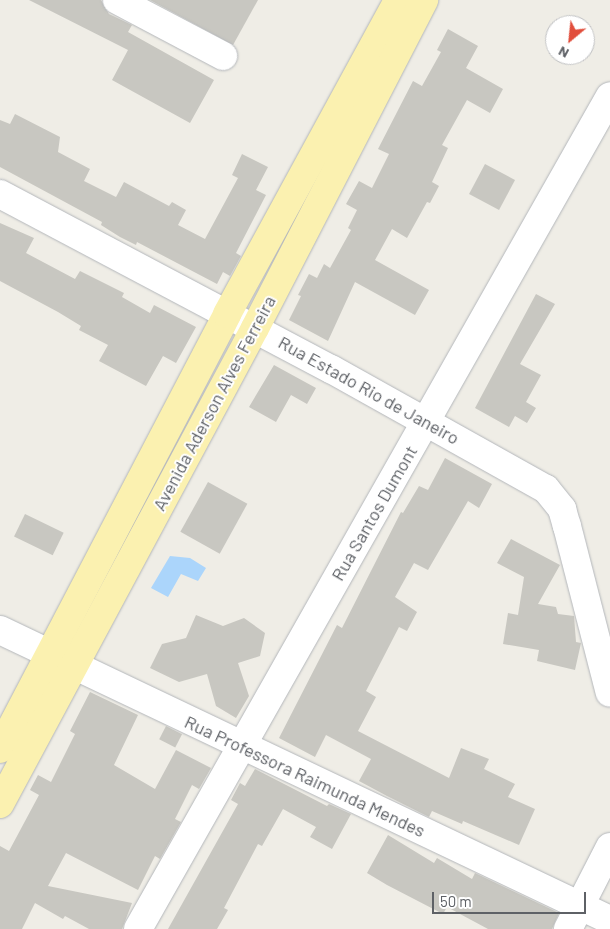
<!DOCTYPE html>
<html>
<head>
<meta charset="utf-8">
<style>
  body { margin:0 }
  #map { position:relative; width:610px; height:929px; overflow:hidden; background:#efede6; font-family:Barlow,sans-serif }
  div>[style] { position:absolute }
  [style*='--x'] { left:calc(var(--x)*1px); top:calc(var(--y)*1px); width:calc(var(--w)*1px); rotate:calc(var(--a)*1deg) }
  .water>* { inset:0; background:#abd5fb }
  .building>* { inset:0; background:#c8c7c1; transform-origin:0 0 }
  .roads { filter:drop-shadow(0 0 1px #b3b6ba) drop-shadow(0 0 1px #b3b6ba) }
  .minor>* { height:28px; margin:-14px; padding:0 14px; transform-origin:14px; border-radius:14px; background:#fff }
  .major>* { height:28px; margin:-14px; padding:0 14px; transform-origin:14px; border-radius:14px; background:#fbf1b0 }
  span { translate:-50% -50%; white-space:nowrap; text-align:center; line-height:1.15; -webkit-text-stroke:4px #fff; paint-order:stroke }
  .street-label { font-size:18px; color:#5e6166 }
  .north { position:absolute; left:545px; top:15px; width:50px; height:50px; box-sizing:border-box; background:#fff; border:1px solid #bfc0c2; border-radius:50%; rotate:208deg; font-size:14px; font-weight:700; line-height:20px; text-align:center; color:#5e6166 }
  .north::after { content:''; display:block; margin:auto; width:18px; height:22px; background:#e14d3b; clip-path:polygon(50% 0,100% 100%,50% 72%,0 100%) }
  .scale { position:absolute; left:432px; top:892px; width:154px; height:22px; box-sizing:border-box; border:2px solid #5e6166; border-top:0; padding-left:6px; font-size:15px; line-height:18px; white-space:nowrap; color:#5e6166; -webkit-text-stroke:4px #fff; paint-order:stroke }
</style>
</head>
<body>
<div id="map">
  <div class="water">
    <i style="clip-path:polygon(170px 556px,190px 558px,206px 568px,198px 581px,181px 574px,168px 597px,151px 588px)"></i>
  </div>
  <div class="building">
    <i style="clip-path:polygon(29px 0,101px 0,109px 14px,132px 25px,128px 32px,214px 80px,190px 123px,112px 80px,128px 50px)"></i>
    <i style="clip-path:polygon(150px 0,258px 0,233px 45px)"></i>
    <i style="clip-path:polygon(448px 29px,478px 46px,466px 68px,503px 89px,490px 113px,467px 100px,442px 145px,448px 148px,432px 182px,439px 186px,430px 203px,427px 202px,407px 238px,392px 229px,375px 260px,429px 290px,415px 315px,355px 282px,328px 341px,289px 320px,301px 296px,298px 295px,309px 274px,317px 278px,324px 264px,330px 268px,351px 230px,348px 228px,357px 210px,346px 204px,359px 181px,372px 188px,389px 154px,378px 149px,413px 81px,422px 86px,441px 52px,437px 50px)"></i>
    <i style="clip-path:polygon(15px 114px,60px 137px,58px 152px,90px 169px,84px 181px,116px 197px,124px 182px,169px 206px,172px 202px,186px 210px,178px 225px,205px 239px,238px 178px,232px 175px,242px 154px,268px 167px,256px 190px,266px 195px,236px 253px,241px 256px,230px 276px,223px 272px,217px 284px,137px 242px,136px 245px,120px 237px,101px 225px,102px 222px,0 167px,0 120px,10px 124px)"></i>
    <i style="left:485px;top:164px;width:34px;height:34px;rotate:28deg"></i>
    <i style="clip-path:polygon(0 223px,34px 238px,26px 253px,75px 279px,80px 271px,124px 293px,122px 297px,150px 313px,154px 305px,196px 327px,176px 363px,163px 356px,146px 386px,99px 361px,108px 345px,79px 330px,81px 326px,58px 312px,0 281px)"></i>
    <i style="clip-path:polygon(536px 294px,555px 304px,520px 364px,541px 375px,526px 402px,536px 408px,527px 423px,515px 416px,509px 427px,475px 408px)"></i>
    <i style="clip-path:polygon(274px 365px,316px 388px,307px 404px,291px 395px,276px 422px,249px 407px)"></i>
    <i style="clip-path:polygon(445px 458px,492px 484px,479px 508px,468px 501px,428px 570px,414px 563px,395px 597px,417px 612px,407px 631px,399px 627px,366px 691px,376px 697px,358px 731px,449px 778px,461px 748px,489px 759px,484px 769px,515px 784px,508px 797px,535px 809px,519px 845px,463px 821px,462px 824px,432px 811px,429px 817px,387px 796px,359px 781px,371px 759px,326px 735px,315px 757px,279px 738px,337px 625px,342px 628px,401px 512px,403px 513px,419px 486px,428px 490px)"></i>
    <i style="left:208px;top:482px;width:45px;height:57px;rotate:29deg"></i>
    <i style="left:25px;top:514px;width:43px;height:25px;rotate:26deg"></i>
    <i style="clip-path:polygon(511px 539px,560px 565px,538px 604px,556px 607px,558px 614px,574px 616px,576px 642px,581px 643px,575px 670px,537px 661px,539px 650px,503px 644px,508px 613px,518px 615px,524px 577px,497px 563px)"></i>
    <i style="clip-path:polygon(196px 615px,223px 626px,244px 618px,265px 633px,260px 656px,238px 663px,249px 696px,236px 718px,216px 706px,207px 674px,179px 682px,150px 668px,162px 644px,186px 638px)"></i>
    <i style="clip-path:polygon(90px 692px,138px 715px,114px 765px,155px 789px,176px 750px,211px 768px,199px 789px,192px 785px,175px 819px,181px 822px,160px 859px,155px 856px,138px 890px,66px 853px,48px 886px,132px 903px,122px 929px,89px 929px,65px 916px,63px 919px,35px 903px,22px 929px,0 929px,0 846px,9px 851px,39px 795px,30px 790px,38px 775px,51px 782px,75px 734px,70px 731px)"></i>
    <i style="left:166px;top:726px;width:18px;height:15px;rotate:27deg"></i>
    <i style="clip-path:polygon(255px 769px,327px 806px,329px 804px,351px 814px,332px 849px,310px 837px,316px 827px,283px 809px,262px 846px,258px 844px,224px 908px,228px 910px,217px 929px,168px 929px,238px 804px,231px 800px,240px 783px,245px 786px)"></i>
    <i style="clip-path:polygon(388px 835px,434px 863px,437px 858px,472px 879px,475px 873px,559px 913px,552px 929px,488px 929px,447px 907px,443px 914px,387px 885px,367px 873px)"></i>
  </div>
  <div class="roads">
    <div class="minor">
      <i style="--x:117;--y:0;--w:120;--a:27.8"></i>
      <i style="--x:0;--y:194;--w:374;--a:27.9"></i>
      <i style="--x:331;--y:369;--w:246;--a:29.2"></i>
      <i style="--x:546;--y:489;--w:26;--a:51"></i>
      <i style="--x:562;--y:509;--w:18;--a:74"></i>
      <i style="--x:567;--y:526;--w:172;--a:75.6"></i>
      <i style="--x:0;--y:630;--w:675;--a:25.43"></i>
      <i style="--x:138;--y:929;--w:957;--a:-60.46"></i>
      <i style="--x:568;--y:929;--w:92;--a:-62.9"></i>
    </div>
    <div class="major">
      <i style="--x:0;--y:749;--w:491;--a:-62.4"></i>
      <i style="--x:227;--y:314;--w:358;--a:-61.4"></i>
      <i style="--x:0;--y:804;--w:540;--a:-61.82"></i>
      <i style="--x:255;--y:328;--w:369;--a:-62.7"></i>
    </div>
  </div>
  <div class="street-label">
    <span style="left:369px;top:390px;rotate:29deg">Rua Estado Rio de Janeiro</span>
    <span style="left:214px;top:403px;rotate:-62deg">Avenida Aderson Alves Ferreira</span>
    <span style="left:374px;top:513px;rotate:-60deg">Rua Santos Dumont</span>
    <span style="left:305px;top:776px;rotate:25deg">Rua Professora Raimunda Mendes</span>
  </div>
  <div class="north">N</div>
  <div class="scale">50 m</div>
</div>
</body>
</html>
